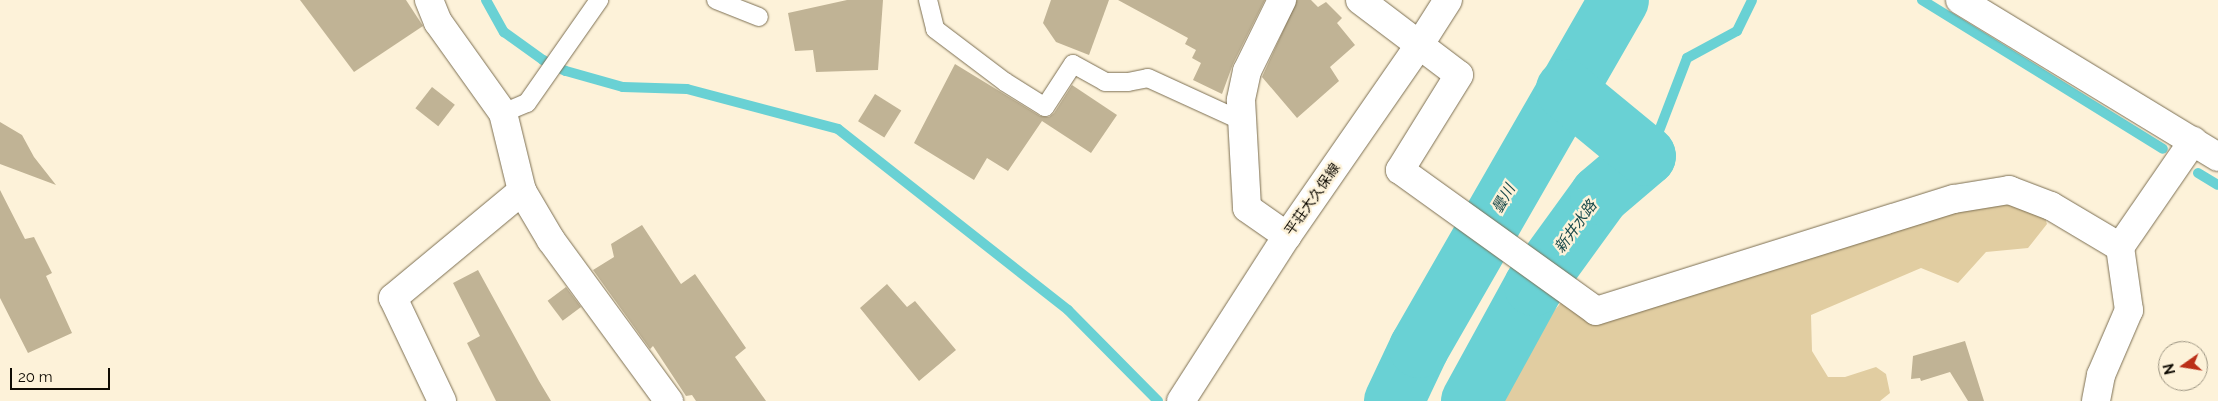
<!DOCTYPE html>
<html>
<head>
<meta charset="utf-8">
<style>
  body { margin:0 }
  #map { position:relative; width:2218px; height:401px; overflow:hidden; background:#fdf2d9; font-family:Raleway,"Noto Sans JP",sans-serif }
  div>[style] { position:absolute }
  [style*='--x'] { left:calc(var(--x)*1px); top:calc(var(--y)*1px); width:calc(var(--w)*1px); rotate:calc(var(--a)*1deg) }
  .green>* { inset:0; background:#e1cda1 }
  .stream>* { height:10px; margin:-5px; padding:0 5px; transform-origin:5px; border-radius:5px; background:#69d1d4 }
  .river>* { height:60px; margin:-30px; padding:0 30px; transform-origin:30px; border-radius:30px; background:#69d1d4 }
  .building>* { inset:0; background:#c0b395; transform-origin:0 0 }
  .roads { filter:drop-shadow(0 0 1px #7c6f53) drop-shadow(0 0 1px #7c6f53) }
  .service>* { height:18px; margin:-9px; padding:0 9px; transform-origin:9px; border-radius:9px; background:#fff }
  .minor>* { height:28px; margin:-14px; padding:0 14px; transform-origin:14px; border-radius:14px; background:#fff }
  .secondary>* { height:28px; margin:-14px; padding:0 14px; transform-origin:14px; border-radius:14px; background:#fff }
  span { translate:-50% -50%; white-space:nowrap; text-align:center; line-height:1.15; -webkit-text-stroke:4.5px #fdf2d9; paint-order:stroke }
  .street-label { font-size:14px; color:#0f0b03 }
  .water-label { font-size:15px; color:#19494a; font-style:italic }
  .north { position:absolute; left:2158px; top:341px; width:50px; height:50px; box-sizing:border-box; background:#fdf2d9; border:1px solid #9e9683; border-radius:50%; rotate:257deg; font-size:14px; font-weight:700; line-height:20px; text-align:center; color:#0f0b03 }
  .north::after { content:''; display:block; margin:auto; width:18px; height:22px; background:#bb2f17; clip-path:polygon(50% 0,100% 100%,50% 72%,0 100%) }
  .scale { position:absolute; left:10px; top:368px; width:100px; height:22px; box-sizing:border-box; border:2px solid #0f0b03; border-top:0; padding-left:6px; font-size:15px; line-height:18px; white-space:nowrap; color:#0f0b03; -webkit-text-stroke:4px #fdf2d9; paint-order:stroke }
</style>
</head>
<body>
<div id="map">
  <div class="green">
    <i style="clip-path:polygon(2038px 197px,2047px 224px,2028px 248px,1986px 252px,1958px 283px,1921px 268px,1811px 315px,1812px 351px,1828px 377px,1845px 377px,1876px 367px,1886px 374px,1890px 393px,1880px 401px,1489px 401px,1510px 351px,1540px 327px,1565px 298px,1608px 299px,1892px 221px)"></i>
  </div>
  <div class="stream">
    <i style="--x:486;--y:0;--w:37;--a:61"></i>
    <i style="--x:504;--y:32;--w:48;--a:35.7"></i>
    <i style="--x:543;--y:60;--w:25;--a:26"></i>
    <i style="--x:566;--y:71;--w:59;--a:15.7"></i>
    <i style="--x:623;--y:87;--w:64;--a:1.8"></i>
    <i style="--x:687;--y:89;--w:156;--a:14.8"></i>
    <i style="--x:838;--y:129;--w:293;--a:38.2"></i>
    <i style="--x:1068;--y:310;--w:128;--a:45.3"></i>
    <i style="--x:1922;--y:0;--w:283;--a:31.7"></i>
    <i style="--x:1646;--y:156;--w:28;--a:-63"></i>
    <i style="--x:1659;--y:131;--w:78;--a:-69"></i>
    <i style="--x:1687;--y:58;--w:57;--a:-28.4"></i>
    <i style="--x:1737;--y:31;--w:34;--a:-64"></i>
    <i style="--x:2198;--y:173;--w:23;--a:31"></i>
  </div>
  <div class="river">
    <i style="--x:1394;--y:401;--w:59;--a:-64.7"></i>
    <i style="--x:1419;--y:348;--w:401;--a:-60.1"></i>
    <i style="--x:1471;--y:401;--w:131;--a:-61.3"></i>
    <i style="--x:1534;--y:286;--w:112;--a:-54"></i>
    <i style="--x:1600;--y:195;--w:60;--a:-40.3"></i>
    <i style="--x:1646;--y:156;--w:104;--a:-140.5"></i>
  </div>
  <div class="building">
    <i style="clip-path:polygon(300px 0,406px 0,423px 26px,354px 72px)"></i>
    <i style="clip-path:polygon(847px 0,883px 0,878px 70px,816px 72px,813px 50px,795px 51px,788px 13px)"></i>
    <i style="clip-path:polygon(1051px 0,1109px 0,1089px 55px,1056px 42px,1043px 23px)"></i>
    <i style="clip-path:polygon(1118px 0,1265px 0,1233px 64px,1222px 94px,1193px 80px,1201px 63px,1192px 58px,1196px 50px,1185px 44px,1188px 38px)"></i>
    <i style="clip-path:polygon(1297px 0,1311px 0,1318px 7px,1326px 2px,1342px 18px,1337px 23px,1355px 45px,1330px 67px,1339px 81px,1297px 118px,1262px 77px)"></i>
    <i style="clip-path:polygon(955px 64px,1040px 116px,1049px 117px,1054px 113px,1072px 85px,1117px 115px,1091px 153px,1042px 121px,1008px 171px,987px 158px,974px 180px,914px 143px)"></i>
    <i style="left:432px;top:87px;width:29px;height:27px;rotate:38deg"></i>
    <i style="left:875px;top:94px;width:31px;height:32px;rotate:32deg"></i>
    <i style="clip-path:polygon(0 122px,22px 135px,34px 157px,56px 185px,0 164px)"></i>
    <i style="clip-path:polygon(0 190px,25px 239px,34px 237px,52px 273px,46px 276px,72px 333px,28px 353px,0 298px)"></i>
    <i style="clip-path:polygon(642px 225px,681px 284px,695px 274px,746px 348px,735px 357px,766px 401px,696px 401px,692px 395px,686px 396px,653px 346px,650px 349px,593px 270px,614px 257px,611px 244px)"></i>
    <i style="clip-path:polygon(478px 270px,539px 381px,551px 401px,496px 401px,467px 343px,480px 336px,453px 283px)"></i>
    <i style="clip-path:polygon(887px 284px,907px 307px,915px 301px,956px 350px,919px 381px,860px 308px)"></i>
    <i style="left:566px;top:287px;width:25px;height:23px;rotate:53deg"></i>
    <i style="clip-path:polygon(1965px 341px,1984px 401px,1968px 401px,1950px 372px,1921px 381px,1920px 378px,1911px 379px,1913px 356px)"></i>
  </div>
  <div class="roads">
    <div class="service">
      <i style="--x:716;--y:0;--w:46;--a:21.6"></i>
      <i style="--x:928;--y:0;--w:30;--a:76"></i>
      <i style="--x:935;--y:29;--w:88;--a:37.1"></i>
      <i style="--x:1005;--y:82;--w:47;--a:32"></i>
      <i style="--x:1045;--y:107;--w:51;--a:-56.9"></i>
      <i style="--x:1073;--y:64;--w:37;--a:29"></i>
      <i style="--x:1105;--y:82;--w:23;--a:0"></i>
      <i style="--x:1128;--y:82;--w:20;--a:-11"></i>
      <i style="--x:1148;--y:78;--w:103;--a:24.6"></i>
      <i style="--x:503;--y:113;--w:26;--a:-23"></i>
      <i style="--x:527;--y:103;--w:126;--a:-55"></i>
    </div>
    <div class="minor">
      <i style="--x:429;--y:0;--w:24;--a:68"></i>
      <i style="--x:438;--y:22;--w:112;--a:54.5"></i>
      <i style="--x:503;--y:113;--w:80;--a:76.3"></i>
      <i style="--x:522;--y:191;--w:57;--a:59.4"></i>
      <i style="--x:551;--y:240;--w:200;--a:53.8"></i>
      <i style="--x:1282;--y:0;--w:79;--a:116.2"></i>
      <i style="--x:1247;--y:71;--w:30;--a:102"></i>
      <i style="--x:1241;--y:100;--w:108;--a:86.8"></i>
      <i style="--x:1247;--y:208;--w:49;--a:35"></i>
      <i style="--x:1360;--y:0;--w:124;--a:37.1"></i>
      <i style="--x:1459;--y:75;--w:112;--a:121.8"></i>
      <i style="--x:1400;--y:170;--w:241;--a:35.7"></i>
      <i style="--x:1596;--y:311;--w:375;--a:-17.4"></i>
      <i style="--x:1954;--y:199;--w:56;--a:-9.3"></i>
      <i style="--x:2009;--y:190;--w:45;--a:20.9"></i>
      <i style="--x:2051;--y:206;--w:80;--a:30.7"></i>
      <i style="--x:2120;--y:247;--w:64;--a:81.9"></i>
      <i style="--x:2129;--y:310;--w:71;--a:113.3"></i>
      <i style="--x:2101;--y:375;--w:26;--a:101"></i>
      <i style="--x:1960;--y:0;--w:302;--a:31.3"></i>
      <i style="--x:2120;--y:247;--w:129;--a:-55.4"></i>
      <i style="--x:442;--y:401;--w:114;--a:-115.4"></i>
      <i style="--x:393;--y:298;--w:168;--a:-39.7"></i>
    </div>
    <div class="secondary">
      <i style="--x:1181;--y:401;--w:196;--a:-57.3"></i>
      <i style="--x:1287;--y:236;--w:234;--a:-55.3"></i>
      <i style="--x:1420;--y:44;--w:52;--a:-57.5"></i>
    </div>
  </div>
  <div class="street-label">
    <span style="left:1312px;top:199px;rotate:-55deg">平荘大久保線</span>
  </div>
  <div class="water-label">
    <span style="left:1504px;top:199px;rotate:-60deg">曇川</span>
    <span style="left:1576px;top:227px;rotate:-54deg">新井水路</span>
  </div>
  <div class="north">N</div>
  <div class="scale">20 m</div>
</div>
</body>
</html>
